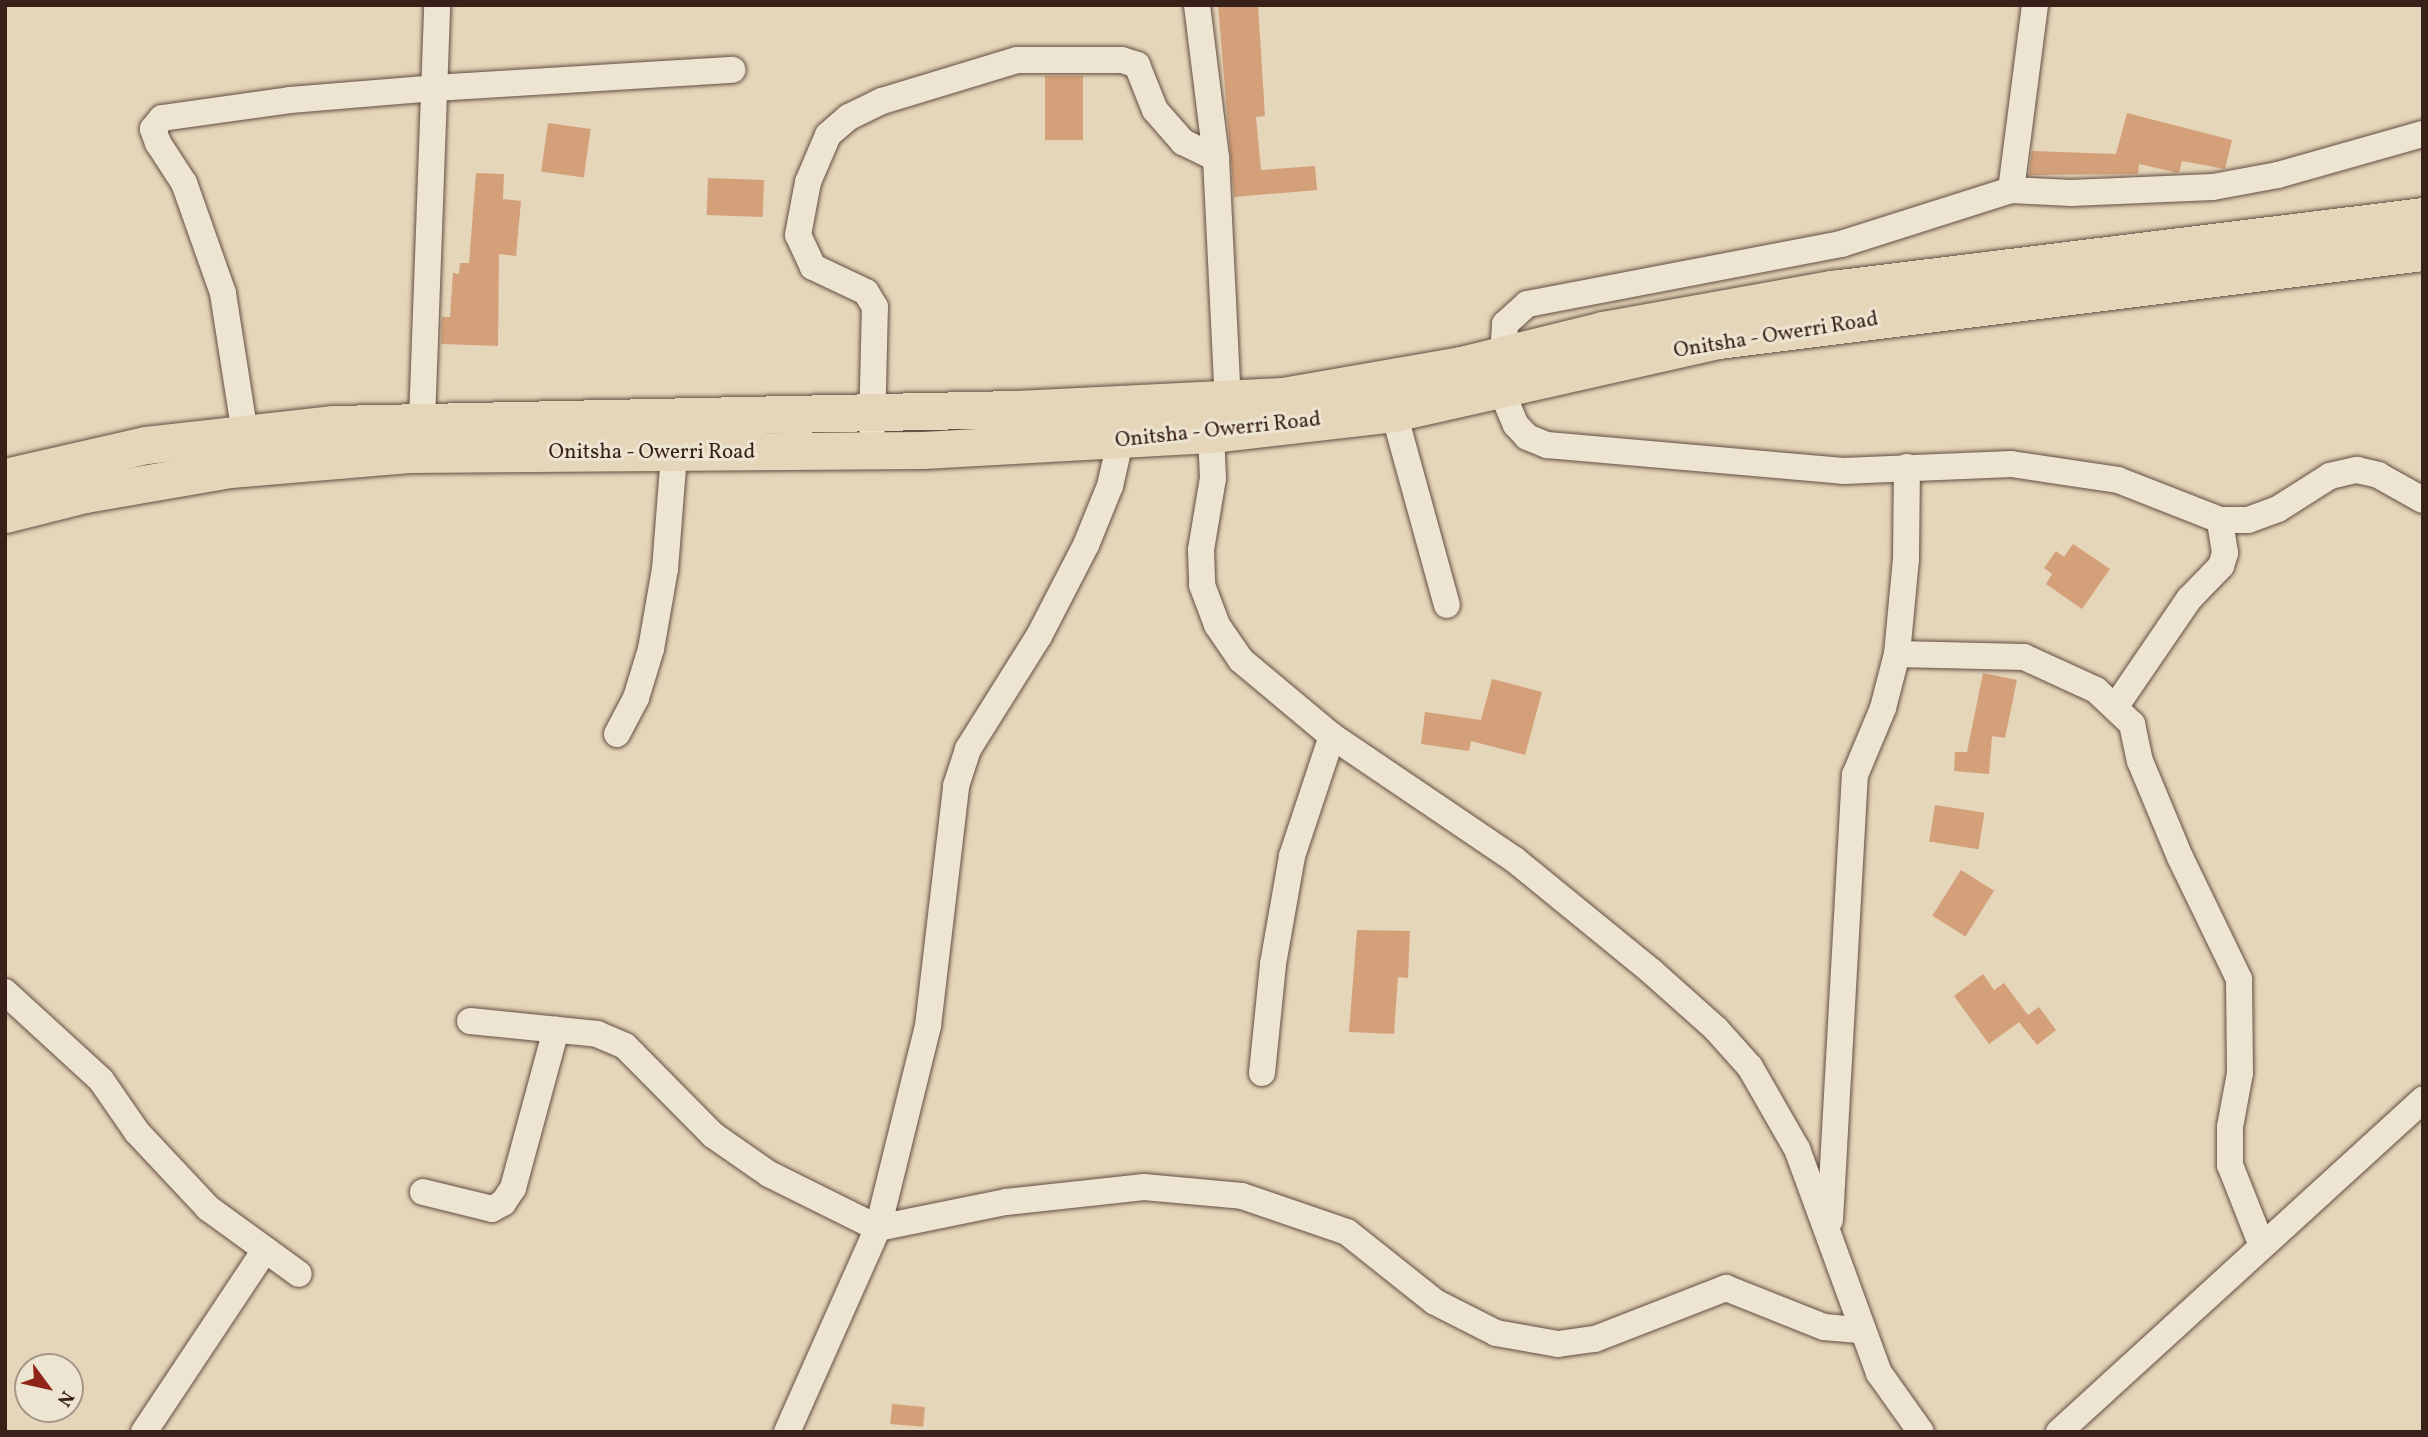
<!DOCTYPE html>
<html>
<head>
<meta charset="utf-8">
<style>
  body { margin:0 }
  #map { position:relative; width:2428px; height:1437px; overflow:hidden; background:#e5d5b9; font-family:Vollkorn,serif }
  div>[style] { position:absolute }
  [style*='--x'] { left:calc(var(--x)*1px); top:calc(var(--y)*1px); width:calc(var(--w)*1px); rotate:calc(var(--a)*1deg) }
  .building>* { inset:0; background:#d4a07a; transform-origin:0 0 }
  .roads { filter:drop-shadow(0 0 2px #634e41) drop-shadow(0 0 2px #634e41) }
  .minor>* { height:26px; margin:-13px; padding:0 13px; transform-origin:13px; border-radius:13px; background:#eee4d2 }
  .highway>* { height:37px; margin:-18.5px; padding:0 18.5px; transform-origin:18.5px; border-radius:18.5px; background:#e5d5b9 }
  span { translate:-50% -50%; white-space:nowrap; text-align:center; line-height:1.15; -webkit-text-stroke:6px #eee4d2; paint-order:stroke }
  .street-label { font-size:21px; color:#382119 }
  .frame { position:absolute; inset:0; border:7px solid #382119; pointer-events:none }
  .north { position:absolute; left:14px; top:1353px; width:70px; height:70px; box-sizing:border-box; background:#eee4d2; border:2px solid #a59688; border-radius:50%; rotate:123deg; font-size:19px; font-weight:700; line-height:28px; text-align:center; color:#382119 }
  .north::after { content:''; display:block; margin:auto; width:24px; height:32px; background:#8f2418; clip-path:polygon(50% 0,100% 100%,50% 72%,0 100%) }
</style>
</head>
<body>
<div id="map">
  <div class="building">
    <i style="clip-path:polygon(1218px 5px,1258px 5px,1265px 116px,1256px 117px,1261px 170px,1315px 166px,1317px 190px,1234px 197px)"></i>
    <i style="left:1045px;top:76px;width:38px;height:64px"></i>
    <i style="clip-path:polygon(2127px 113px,2232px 140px,2225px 169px,2182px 161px,2179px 173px,2139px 164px,2138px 174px,2029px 175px,2032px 151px,2116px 154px)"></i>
    <i style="left:548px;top:123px;width:43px;height:49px;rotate:8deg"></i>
    <i style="clip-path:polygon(476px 173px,504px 174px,503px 199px,521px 201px,516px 256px,499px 254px,498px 346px,441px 344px,442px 317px,450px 317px,453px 273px,459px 274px,460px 263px,469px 263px)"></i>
    <i style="left:708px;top:178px;width:56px;height:37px;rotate:2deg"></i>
    <i style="clip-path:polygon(2073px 544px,2110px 569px,2082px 609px,2046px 584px,2052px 574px,2044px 568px,2056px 551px,2064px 557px)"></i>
    <i style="clip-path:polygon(1983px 673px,2017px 680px,2005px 738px,1992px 736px,1989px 774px,1954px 771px,1955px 752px,1967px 752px)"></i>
    <i style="clip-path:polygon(1492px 679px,1542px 692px,1525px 755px,1471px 741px,1469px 751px,1421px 744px,1425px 712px,1481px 720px)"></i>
    <i style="left:1935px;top:805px;width:50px;height:37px;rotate:9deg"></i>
    <i style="left:1961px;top:870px;width:39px;height:54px;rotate:32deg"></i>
    <i style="clip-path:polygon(1357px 930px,1410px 931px,1408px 978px,1398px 977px,1394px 1034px,1349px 1032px)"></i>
    <i style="clip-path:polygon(1983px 974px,1994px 990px,2004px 983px,2028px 1015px,2039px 1007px,2056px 1030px,2037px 1045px,2019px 1022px,2022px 1020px,1989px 1044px,1954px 996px)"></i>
    <i style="left:892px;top:1404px;width:33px;height:20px;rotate:5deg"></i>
  </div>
  <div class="roads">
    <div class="minor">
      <i style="--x:1197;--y:5;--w:154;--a:82.9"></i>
      <i style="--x:1216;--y:158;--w:242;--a:87.2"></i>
      <i style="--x:2011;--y:190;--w:187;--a:-82.6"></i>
      <i style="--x:1503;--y:354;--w:30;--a:-86"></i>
      <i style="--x:1505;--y:324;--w:30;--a:-42"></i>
      <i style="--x:1527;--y:304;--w:320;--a:-10.8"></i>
      <i style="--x:1841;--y:244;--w:178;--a:-17.6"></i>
      <i style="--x:2011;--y:190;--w:60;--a:2.9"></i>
      <i style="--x:2071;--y:193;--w:142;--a:-2.4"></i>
      <i style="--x:2213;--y:187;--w:66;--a:-10.5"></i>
      <i style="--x:2278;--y:175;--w:151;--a:-15.8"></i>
      <i style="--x:1501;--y:390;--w:38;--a:67"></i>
      <i style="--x:1516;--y:425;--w:16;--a:47"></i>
      <i style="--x:1527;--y:437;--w:22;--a:22"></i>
      <i style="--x:1547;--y:445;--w:297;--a:5"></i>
      <i style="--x:1843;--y:471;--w:168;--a:-2.4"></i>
      <i style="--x:2011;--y:464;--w:108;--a:8.5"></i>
      <i style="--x:2118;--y:480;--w:110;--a:21.4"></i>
      <i style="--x:2220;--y:520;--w:28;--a:0"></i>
      <i style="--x:2248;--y:520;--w:32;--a:-20"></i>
      <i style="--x:2278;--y:509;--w:62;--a:-32.4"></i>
      <i style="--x:2330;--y:476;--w:28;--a:-13"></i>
      <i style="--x:2357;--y:470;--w:22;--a:13"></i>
      <i style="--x:2378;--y:475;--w:51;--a:29.1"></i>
      <i style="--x:1394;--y:413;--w:199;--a:74.6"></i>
      <i style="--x:422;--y:421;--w:416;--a:-87.9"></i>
      <i style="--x:872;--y:428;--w:121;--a:-88.6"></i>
      <i style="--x:875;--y:307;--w:17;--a:-121"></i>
      <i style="--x:866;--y:292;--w:59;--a:-154.7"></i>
      <i style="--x:813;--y:267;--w:35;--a:-115"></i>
      <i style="--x:798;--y:235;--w:54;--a:-79.3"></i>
      <i style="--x:808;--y:182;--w:51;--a:-66.9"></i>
      <i style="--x:828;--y:135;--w:28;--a:-41"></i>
      <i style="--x:849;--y:117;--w:37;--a:-26"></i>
      <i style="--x:882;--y:101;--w:141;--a:-16.9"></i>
      <i style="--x:1017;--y:60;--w:105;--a:0"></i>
      <i style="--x:1122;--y:60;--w:16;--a:18"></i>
      <i style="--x:1137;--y:65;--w:48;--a:68.2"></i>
      <i style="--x:1155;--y:110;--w:43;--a:48.8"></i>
      <i style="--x:1183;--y:142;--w:37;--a:26"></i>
      <i style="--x:245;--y:434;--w:143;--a:-98.9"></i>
      <i style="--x:223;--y:293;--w:117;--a:-109.5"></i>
      <i style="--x:184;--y:183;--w:48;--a:-123"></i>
      <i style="--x:158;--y:143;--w:15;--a:-110"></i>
      <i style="--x:153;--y:129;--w:14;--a:-51"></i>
      <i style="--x:162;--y:118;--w:129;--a:-8"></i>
      <i style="--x:290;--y:100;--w:145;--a:-4.7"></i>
      <i style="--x:435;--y:88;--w:298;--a:-3.5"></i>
      <i style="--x:1211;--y:434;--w:44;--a:87.4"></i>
      <i style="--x:1213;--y:478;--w:73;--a:99.5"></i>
      <i style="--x:1201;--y:550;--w:35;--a:88"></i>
      <i style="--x:1202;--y:585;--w:43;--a:69.4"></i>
      <i style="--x:1217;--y:625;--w:42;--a:55.6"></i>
      <i style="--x:1241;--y:660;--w:119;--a:39.9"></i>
      <i style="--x:1332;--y:736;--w:221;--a:34.1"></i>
      <i style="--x:1515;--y:860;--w:176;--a:39.2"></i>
      <i style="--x:1651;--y:971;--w:87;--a:41.7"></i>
      <i style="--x:1716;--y:1029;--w:51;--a:48.2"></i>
      <i style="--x:1750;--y:1067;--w:95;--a:60.2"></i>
      <i style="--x:1797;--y:1149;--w:239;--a:69.9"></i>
      <i style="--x:1879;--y:1373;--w:72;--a:54.6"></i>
      <i style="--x:1897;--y:654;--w:127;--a:1.4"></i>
      <i style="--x:2024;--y:657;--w:79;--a:24.6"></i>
      <i style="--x:2096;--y:690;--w:50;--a:43.4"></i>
      <i style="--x:2132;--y:724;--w:38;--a:78"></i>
      <i style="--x:2140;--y:761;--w:104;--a:67.4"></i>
      <i style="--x:2180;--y:857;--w:136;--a:64.2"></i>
      <i style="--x:2239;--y:979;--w:94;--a:89.4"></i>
      <i style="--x:2240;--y:1073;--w:55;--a:100.5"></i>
      <i style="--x:2230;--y:1127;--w:38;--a:90"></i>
      <i style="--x:2230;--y:1165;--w:87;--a:68.4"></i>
      <i style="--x:2116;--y:706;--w:130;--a:-55.7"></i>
      <i style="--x:2189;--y:599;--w:46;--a:-45.9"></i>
      <i style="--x:2221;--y:566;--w:14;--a:-73"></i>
      <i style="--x:2225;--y:553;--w:33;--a:-99"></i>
      <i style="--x:617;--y:734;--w:41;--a:-62.2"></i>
      <i style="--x:636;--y:698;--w:51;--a:-73"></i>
      <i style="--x:651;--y:649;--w:81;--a:-80.1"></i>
      <i style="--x:665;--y:569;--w:115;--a:-85.5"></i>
      <i style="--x:5;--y:992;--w:130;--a:42.5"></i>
      <i style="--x:101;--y:1080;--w:63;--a:55.3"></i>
      <i style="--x:137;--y:1132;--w:104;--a:46.9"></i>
      <i style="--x:208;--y:1208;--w:112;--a:36"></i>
      <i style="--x:470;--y:1021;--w:128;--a:5.8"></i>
      <i style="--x:597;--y:1034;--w:30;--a:23"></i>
      <i style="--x:625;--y:1046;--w:125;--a:45.3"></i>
      <i style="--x:713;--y:1135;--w:68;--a:34.9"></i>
      <i style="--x:769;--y:1174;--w:122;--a:26.4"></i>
      <i style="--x:878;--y:1228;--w:131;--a:-11.5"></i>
      <i style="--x:1006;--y:1202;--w:139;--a:-6.2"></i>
      <i style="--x:1144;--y:1187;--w:98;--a:5.2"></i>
      <i style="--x:1242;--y:1196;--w:111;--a:18.9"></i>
      <i style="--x:1347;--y:1232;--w:112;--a:38.5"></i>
      <i style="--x:1435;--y:1302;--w:68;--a:26.9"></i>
      <i style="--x:1496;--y:1333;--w:63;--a:10.1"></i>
      <i style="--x:1558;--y:1344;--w:37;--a:-8"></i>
      <i style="--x:1595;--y:1339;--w:141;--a:-21.3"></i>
      <i style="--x:1726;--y:1288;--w:105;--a:21.7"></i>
      <i style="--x:1824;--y:1327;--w:37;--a:5"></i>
      <i style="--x:1262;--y:1073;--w:110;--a:-84.2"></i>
      <i style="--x:1273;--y:964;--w:110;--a:-80"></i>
      <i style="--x:1292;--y:856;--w:126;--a:-71.6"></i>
      <i style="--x:423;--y:1192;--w:71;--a:13.8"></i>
      <i style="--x:492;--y:1209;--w:13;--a:-29"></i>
      <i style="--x:503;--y:1203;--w:18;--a:-56"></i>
      <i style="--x:513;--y:1188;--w:164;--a:-74.8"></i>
      <i style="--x:1830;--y:1220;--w:446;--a:-86.8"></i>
      <i style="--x:1855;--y:775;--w:73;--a:-67.3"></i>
      <i style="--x:1883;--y:708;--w:56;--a:-75.5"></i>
      <i style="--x:1897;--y:654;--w:95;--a:-84.6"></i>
      <i style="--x:1906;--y:559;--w:92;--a:-89.4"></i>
      <i style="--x:144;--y:1432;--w:219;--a:-56.4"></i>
      <i style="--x:787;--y:1432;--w:223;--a:-66"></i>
      <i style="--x:878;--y:1228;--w:208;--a:-76.1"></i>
      <i style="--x:928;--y:1026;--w:242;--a:-83.3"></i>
      <i style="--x:956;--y:786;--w:39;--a:-72"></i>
      <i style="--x:968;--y:749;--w:133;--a:-57.9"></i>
      <i style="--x:1039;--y:636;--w:102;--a:-62.7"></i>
      <i style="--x:1086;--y:545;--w:64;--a:-67.9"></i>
      <i style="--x:1110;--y:486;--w:45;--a:-77.2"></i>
      <i style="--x:2059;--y:1432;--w:493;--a:-42.4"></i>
    </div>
    <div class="highway">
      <i style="--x:5;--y:477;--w:145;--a:-12.8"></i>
      <i style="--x:146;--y:445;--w:189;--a:-6.4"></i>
      <i style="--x:334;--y:424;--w:683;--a:-1.26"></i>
      <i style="--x:1017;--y:409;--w:266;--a:-2.8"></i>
      <i style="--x:1283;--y:396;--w:181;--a:-9.9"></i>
      <i style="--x:1461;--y:365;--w:146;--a:-13.8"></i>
      <i style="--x:1603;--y:330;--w:233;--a:-10.2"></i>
      <i style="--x:1832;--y:289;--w:595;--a:-7.04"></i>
      <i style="--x:5;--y:514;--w:82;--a:-14"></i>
      <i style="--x:85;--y:494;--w:147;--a:-9.8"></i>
      <i style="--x:230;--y:469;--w:179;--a:-4.8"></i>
      <i style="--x:408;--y:454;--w:515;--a:-0.45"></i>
      <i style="--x:923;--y:450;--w:288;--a:-3.2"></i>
      <i style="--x:1211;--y:434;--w:184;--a:-6.5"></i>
      <i style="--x:1394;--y:413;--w:332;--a:-12.7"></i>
      <i style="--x:1718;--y:340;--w:710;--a:-7.12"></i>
    </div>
  </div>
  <div class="street-label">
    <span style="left:1776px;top:336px;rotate:-9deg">Onitsha - Owerri Road</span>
    <span style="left:1218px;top:431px;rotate:-6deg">Onitsha - Owerri Road</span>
    <span style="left:652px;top:453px">Onitsha - Owerri Road</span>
  </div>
  <div class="frame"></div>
  <div class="north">N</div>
</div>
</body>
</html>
